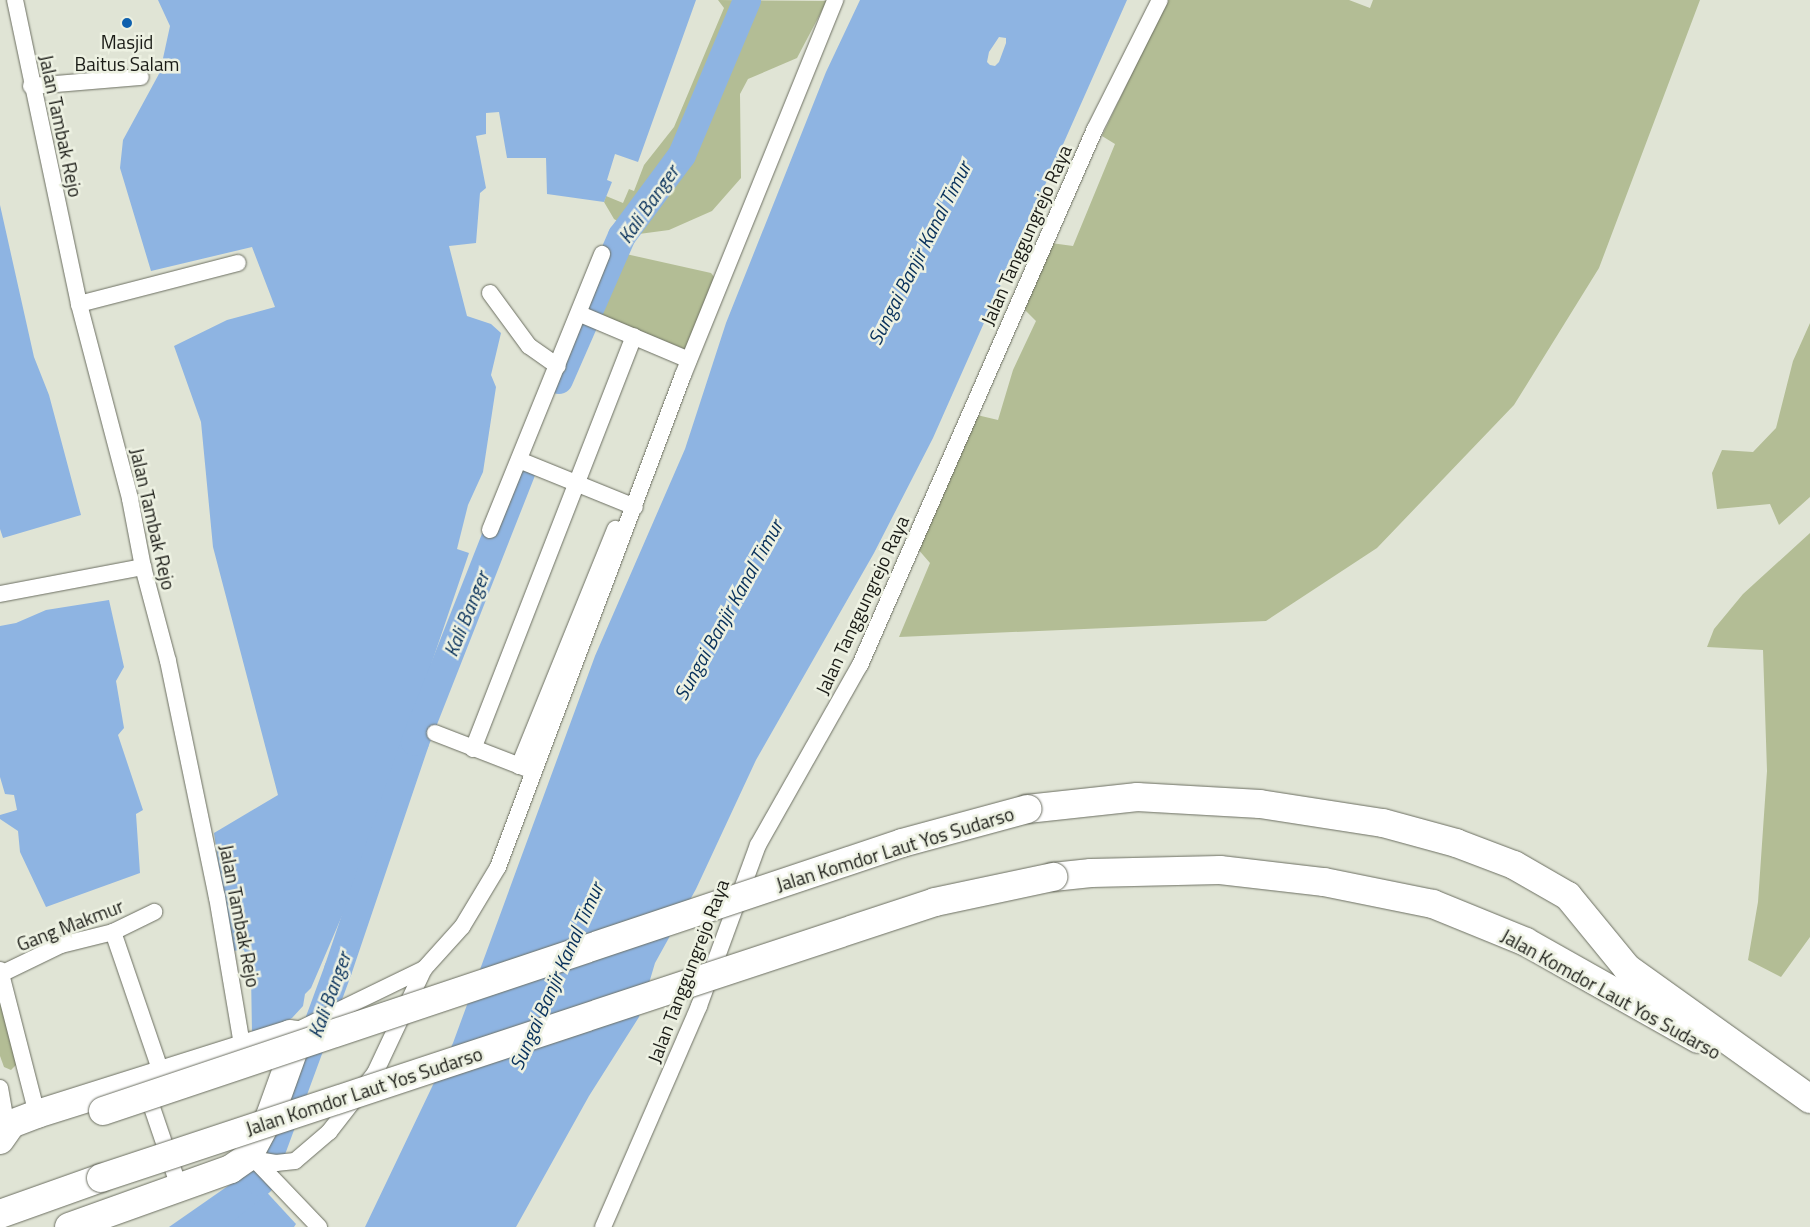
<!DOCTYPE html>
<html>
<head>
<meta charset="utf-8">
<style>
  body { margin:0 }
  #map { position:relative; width:1810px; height:1227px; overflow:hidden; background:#e0e4d5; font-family:"Titillium Web",sans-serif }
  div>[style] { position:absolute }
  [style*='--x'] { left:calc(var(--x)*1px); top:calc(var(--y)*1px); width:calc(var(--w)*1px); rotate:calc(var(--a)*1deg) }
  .green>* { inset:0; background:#b3bd95 }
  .water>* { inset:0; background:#8eb4e2 }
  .river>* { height:28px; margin:-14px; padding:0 14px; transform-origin:14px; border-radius:14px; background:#8eb4e2 }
  .roads { filter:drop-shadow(0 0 1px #6c6f62) drop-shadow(0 0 1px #6c6f62) }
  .street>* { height:16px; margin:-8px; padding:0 8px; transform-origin:8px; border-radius:8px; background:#fff }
  .highway>* { height:28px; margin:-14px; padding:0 14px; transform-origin:14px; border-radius:14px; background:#fff }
  .bridges { filter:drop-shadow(0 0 1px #6c6f62) drop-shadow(0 0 1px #6c6f62) }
  .highway-bridge>* { height:28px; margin:-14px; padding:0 14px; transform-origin:14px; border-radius:14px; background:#fff }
  .dots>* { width:14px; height:14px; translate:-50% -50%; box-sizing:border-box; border:2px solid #edf1e2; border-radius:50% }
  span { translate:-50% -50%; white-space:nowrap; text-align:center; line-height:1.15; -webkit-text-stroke:5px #edf1e2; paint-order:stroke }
  .poi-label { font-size:19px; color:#1a1b16 }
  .street-label { font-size:19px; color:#1a1b16 }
  .water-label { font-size:20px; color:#07305a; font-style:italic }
</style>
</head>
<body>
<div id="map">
  <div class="green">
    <i style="clip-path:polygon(718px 0,827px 1px,797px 58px,748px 79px,740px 94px,741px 178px,712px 211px,669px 230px,639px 234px,614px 219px,604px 202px,606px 196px,623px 203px,629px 189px,634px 191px,644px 165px,674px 127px,724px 8px)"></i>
    <i style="clip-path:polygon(1167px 0,1349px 0,1370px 8px,1373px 0,1700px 0,1599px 268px,1514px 405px,1377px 548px,1266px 621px,899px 637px,930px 563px,917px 548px,977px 415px,998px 420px,1013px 370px,1036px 321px,1024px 309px,1051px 243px,1073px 246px,1115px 144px,1102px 136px)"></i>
    <i style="clip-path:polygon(617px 252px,711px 273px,715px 278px,687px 350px,593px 312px)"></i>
    <i style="clip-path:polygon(1810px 323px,1810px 497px,1779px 525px,1770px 504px,1717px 509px,1712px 473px,1722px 450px,1753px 452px,1776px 428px,1793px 361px)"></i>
    <i style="clip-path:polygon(1810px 533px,1810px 937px,1781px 977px,1748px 960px,1758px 902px,1767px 771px,1763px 650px,1707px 647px,1714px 629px,1743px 594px)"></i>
    <i style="clip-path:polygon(0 991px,19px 1062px,11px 1070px,4px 1067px,0 1056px)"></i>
  </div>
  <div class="water">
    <i style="clip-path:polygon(158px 0,696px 0,638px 162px,615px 154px,607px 180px,612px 182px,604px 202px,547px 194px,546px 158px,507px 158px,499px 112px,486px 113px,486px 134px,476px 136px,486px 188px,480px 193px,476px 243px,449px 246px,467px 316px,491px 324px,501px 333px,491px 375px,496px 387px,483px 472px,468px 505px,457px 549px,469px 553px,360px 874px,311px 988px,305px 994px,303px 1006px,292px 1018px,266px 1031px,252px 1034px,251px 973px,244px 950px,231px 951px,214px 833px,278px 795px,213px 547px,201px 422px,174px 346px,227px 320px,275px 307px,252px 247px,151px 271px,120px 168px,123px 140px,160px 72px,170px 26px)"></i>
    <i style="clip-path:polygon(evenodd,860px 0,1127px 0,933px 438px,874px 553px,756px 760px,696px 889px,655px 963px,639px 1017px,589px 1096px,516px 1227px,365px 1227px,453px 1043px,595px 656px,685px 449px,726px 323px,826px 72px,860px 0,999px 37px,1006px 38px,1006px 43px,999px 62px,995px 66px,990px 65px,987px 62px,989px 52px,999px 37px)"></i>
    <i style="clip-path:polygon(0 205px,34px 357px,49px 395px,81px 515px,3px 538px,0 529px)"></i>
    <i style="clip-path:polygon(109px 600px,124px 667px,116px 681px,124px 728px,118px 735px,143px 810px,136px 814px,140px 873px,46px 907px,20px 852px,18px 831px,0 819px,0 815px,17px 810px,14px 795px,5px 794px,0 777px,0 626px,16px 623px,46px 610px)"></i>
    <i style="clip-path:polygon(248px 1172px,296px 1224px,294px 1227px,169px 1227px)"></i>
  </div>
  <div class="river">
    <i style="--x:559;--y:380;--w:157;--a:-66.4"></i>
    <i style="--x:622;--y:236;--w:101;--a:-53.5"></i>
    <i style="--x:682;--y:155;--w:168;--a:-67.2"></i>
    <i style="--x:203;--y:1227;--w:73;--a:-38.3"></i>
    <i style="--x:260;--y:1182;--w:226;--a:-69.8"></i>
    <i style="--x:338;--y:970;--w:241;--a:-71.3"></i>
    <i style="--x:415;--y:742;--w:289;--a:-68.5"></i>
  </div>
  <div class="roads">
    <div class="street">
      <i style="--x:15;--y:0;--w:311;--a:78.1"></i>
      <i style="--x:79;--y:304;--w:202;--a:75.3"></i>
      <i style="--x:130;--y:499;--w:69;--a:79.2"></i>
      <i style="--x:143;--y:567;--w:97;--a:75.1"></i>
      <i style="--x:168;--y:661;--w:241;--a:78.3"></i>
      <i style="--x:217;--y:897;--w:155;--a:80.4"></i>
      <i style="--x:31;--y:86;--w:110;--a:-4.7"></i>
      <i style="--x:490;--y:293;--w:66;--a:53.7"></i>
      <i style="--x:529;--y:346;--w:35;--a:35"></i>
      <i style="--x:79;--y:304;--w:164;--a:-14.5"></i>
      <i style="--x:580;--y:314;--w:118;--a:22.9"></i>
      <i style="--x:519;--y:460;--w:125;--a:22.1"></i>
      <i style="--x:490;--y:530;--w:298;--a:-67.9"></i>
      <i style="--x:0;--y:594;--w:146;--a:-10.7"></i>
      <i style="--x:435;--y:733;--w:100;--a:21.2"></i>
      <i style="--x:473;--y:749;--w:443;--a:-68.7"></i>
      <i style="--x:519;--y:766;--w:256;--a:-67.9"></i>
      <i style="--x:113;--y:932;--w:151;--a:71.1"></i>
      <i style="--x:0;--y:970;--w:149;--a:75.6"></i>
      <i style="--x:1;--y:974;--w:67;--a:-25.8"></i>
      <i style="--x:61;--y:945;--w:54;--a:-14"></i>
      <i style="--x:113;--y:932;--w:46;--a:-26"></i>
      <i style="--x:290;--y:1034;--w:149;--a:-25.9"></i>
      <i style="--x:145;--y:1087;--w:106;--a:71.2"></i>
      <i style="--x:0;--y:1088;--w:28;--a:80"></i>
      <i style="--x:5;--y:1116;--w:10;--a:53"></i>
      <i style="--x:255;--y:1160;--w:93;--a:46.3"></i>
      <i style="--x:257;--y:1160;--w:19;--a:9"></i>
      <i style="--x:276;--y:1163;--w:19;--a:-6"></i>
      <i style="--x:295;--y:1161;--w:45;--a:-40.5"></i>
      <i style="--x:329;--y:1132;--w:75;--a:-52.1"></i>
      <i style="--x:375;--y:1073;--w:115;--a:-64.8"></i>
      <i style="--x:424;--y:969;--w:57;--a:-47.9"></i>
      <i style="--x:462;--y:927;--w:70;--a:-59"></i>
      <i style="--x:498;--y:867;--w:526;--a:-69.39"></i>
      <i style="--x:683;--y:375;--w:405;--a:-67.9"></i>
      <i style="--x:603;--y:1227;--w:241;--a:-66.5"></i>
      <i style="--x:699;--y:1006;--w:171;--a:-69.9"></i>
      <i style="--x:758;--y:845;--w:207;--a:-60.5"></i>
      <i style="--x:860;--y:665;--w:585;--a:-66.33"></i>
      <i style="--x:1095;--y:129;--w:144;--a:-63.3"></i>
    </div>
    <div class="highway">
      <i style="--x:1027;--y:809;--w:111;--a:-6.2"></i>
      <i style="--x:1137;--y:797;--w:123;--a:3.3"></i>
      <i style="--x:1260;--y:804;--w:124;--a:8.8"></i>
      <i style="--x:1383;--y:823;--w:76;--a:15.3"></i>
      <i style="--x:1456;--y:843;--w:62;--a:20.8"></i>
      <i style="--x:1514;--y:865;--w:62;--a:29.9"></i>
      <i style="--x:1568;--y:896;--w:93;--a:50.7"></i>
      <i style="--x:1627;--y:968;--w:225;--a:35.6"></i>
      <i style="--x:1053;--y:877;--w:38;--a:-6"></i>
      <i style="--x:1091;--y:873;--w:129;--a:-1.3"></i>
      <i style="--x:1220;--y:870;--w:105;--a:6.6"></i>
      <i style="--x:1324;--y:882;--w:111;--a:11.4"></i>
      <i style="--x:1433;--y:904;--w:100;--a:22.2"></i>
      <i style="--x:1526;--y:942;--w:197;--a:29.4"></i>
      <i style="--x:0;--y:1140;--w:19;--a:-55"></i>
      <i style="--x:11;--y:1124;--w:28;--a:-21"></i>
      <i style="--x:37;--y:1114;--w:265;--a:-17.5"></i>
      <i style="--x:290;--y:1034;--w:6;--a:9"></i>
      <i style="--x:296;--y:1035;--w:6;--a:81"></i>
      <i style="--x:297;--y:1041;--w:80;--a:109.8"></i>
      <i style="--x:270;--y:1116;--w:47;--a:118.2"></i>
      <i style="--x:248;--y:1157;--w:21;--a:145"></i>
      <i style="--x:231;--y:1169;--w:172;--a:160.3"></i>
      <i style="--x:0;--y:1214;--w:107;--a:-19.6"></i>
    </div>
  </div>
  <div class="bridges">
    <div class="highway-bridge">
      <i style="--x:103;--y:1111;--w:843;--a:-18.54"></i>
      <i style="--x:902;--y:843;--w:130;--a:-15.2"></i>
      <i style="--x:101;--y:1178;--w:878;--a:-18.31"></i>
      <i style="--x:935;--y:902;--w:121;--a:-12"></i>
    </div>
  </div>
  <div class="dots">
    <i style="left:127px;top:23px;background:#0e60ae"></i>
  </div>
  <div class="poi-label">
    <span style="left:127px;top:53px">Masjid<br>Baitus Salam</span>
  </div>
  <div class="street-label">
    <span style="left:61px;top:126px;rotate:78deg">Jalan Tambak Rejo</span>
    <span style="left:1026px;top:235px;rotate:-66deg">Jalan Tanggungrejo Raya</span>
    <span style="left:153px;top:519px;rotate:77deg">Jalan Tambak Rejo</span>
    <span style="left:862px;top:605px;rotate:-65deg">Jalan Tanggungrejo Raya</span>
    <span style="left:895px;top:849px;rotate:-17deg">Jalan Komdor Laut Yos Sudarso</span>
    <span style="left:240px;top:916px;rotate:79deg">Jalan Tambak Rejo</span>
    <span style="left:70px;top:925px;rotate:-21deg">Gang Makmur</span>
    <span style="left:688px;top:971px;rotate:-69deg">Jalan Tanggungrejo Raya</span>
    <span style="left:1611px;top:994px;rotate:29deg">Jalan Komdor Laut Yos Sudarso</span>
    <span style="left:364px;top:1091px;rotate:-18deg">Jalan Komdor Laut Yos Sudarso</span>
  </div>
  <div class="water-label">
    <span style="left:648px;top:204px;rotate:-55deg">Kali Banger</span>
    <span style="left:919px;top:253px;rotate:-63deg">Sungai Banjir Kanal Timur</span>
    <span style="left:728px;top:610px;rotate:-61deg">Sungai Banjir Kanal Timur</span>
    <span style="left:466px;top:614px;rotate:-68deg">Kali Banger</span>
    <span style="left:556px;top:976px;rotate:-66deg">Sungai Banjir Kanal Timur</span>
    <span style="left:329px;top:995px;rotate:-70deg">Kali Banger</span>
  </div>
</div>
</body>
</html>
